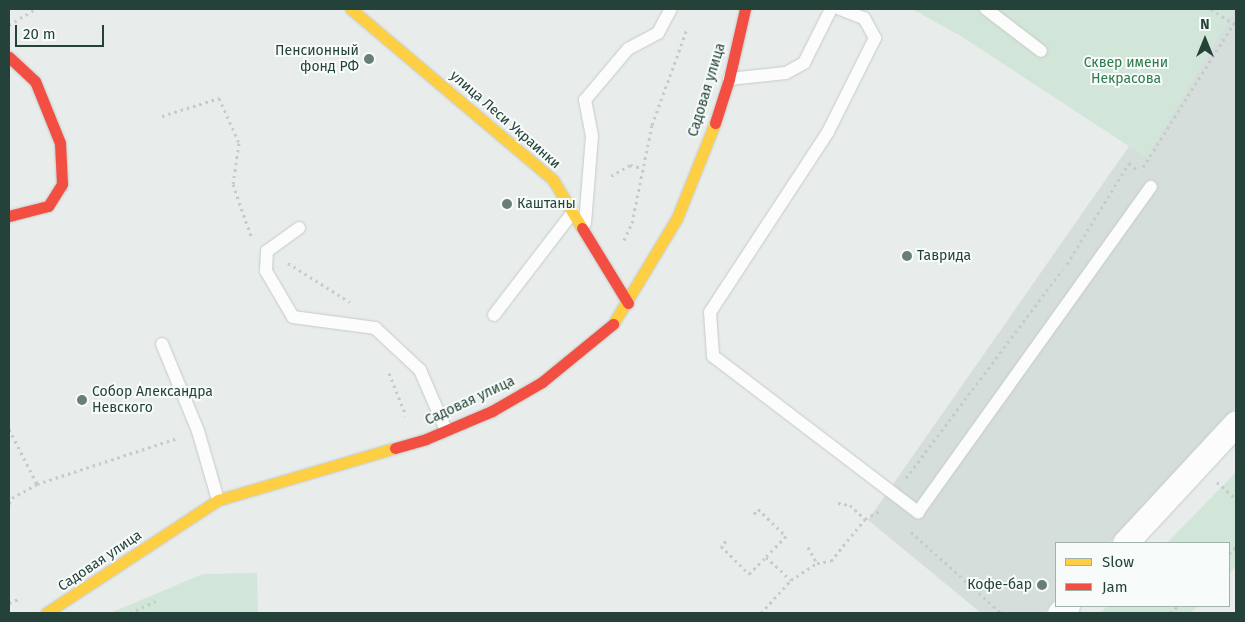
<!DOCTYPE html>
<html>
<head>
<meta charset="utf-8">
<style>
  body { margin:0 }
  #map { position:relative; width:1245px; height:622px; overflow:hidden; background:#e8edeb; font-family:"Fira Sans",sans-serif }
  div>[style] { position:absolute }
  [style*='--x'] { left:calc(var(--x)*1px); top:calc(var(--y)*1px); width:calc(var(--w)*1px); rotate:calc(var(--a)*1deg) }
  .built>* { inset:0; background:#d6dedb }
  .green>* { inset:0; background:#d1e6d8 }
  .path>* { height:3px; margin-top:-1.5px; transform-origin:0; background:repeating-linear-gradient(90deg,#c3ccca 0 2.5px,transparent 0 6.5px) }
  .roads { filter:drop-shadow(0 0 1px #c5cac8) drop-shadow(0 0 1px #c5cac8) }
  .lane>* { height:12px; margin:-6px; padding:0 6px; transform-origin:6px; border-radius:6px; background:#fcfcfc }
  .street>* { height:25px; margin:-12.5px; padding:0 12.5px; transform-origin:12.5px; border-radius:12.5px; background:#fcfcfc }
  .slow>* { height:11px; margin:-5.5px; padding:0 5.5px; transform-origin:5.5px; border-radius:5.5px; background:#ffcf43 }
  .jam>* { height:11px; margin:-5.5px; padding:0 5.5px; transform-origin:5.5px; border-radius:5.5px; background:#f24e42 }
  .dots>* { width:14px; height:14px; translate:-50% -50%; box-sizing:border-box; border:2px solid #f7fbf9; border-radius:50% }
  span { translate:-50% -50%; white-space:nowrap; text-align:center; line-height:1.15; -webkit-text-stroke:4px #f7fbf9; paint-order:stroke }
  .poi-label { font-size:14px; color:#24423a }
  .right { translate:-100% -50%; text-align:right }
  .left { translate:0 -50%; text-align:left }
  .park-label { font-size:14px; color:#2d7a4b }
  .street-label { font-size:14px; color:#24423a }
  .frame { position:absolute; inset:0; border:10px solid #24423a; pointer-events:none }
  .legend { position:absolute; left:1055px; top:542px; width:175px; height:65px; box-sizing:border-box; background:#f7fbf9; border:1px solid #a3b1ad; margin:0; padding:6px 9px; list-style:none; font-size:15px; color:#24423a }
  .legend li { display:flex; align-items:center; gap:10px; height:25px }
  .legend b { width:25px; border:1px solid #a3b1ad }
  .north { position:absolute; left:1180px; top:15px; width:50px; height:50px; -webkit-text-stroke:4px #f7fbf9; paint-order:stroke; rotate:0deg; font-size:14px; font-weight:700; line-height:20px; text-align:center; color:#24423a }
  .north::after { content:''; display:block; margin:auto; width:18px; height:22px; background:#24423a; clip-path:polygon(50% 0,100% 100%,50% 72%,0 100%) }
  .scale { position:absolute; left:15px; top:25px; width:89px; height:22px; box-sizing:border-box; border:2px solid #24423a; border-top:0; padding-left:6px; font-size:15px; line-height:18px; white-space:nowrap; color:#24423a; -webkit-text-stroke:4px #f7fbf9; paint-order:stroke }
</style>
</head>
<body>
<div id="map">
  <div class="built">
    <i style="clip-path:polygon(1215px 9px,1236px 9px,1236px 407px,1109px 543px,1056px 543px,1056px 600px,1044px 613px,981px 613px,868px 520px,1148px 119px)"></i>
  </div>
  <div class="green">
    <i style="clip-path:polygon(912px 9px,1235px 9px,1147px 158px,959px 35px)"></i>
    <i style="clip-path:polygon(1236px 472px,1236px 566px,1229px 574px,1229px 543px,1167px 543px)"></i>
    <i style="clip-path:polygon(257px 573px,258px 613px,110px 613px,203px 574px)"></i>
    <i style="clip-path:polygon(1107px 606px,1198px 606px,1191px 613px,1100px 613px)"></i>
  </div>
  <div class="path">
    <i style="--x:1211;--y:9;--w:30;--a:33"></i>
    <i style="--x:9;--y:25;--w:31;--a:-31"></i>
    <i style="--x:162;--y:116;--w:60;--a:-17.5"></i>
    <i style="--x:219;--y:98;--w:49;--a:66"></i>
    <i style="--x:239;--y:143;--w:41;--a:98.3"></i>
    <i style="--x:233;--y:184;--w:55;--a:70.9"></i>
    <i style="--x:1143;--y:167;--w:174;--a:-57.7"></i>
    <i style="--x:611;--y:176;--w:22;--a:-30"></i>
    <i style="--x:630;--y:165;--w:13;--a:13"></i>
    <i style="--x:624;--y:240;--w:19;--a:-65"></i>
    <i style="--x:632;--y:223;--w:100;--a:-78.5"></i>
    <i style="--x:652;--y:125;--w:102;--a:-70"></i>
    <i style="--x:288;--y:263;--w:73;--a:32.2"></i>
    <i style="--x:1067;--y:264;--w:119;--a:-58.5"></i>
    <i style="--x:1129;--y:163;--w:11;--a:41"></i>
    <i style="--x:389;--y:373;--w:46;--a:68.4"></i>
    <i style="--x:9;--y:429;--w:62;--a:63"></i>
    <i style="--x:37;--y:484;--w:148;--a:-18.1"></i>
    <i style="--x:906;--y:478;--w:261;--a:-53.1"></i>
    <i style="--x:1217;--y:482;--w:25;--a:42"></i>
    <i style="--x:838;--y:503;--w:12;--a:9"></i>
    <i style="--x:850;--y:505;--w:21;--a:43"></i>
    <i style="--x:9;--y:504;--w:7;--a:-63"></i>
    <i style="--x:12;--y:498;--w:29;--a:-29"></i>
    <i style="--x:754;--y:514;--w:6;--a:-51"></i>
    <i style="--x:758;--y:509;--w:39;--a:44"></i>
    <i style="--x:786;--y:536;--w:29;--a:134"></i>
    <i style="--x:911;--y:532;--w:121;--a:42"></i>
    <i style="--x:726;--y:541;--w:7;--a:135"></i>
    <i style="--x:721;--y:546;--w:40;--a:45"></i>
    <i style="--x:749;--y:574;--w:24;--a:-45"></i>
    <i style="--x:766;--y:557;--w:34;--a:43"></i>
    <i style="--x:808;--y:547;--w:18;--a:61"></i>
    <i style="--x:1229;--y:554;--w:10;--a:-45"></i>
    <i style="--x:9;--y:603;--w:13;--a:-23"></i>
    <i style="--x:130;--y:613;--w:31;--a:-25"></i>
    <i style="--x:761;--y:613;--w:45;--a:-47.7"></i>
    <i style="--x:791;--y:580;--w:31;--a:-33"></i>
    <i style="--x:817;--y:563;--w:14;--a:-8"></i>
    <i style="--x:831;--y:561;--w:54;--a:-51"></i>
    <i style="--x:865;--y:519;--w:18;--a:-29"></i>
    <i style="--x:1170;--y:613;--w:11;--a:-41"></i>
  </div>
  <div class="roads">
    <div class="lane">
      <i style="--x:840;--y:9;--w:26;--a:21"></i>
      <i style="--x:864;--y:18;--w:23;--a:61"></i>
      <i style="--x:875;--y:38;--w:105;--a:116.6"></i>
      <i style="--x:828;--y:132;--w:215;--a:123.2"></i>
      <i style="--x:710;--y:312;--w:44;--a:86.1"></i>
      <i style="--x:713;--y:356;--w:258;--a:37.3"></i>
      <i style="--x:918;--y:512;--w:400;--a:-54.4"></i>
      <i style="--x:986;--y:9;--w:69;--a:37.4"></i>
      <i style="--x:729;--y:79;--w:57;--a:-6"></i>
      <i style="--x:786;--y:73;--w:21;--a:-29"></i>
      <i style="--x:804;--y:63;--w:60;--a:-63.4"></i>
      <i style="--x:585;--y:223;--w:87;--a:-85.4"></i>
      <i style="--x:592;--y:136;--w:37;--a:-101"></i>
      <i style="--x:585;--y:100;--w:67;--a:-49.9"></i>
      <i style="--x:628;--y:49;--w:34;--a:-28"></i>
      <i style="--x:658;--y:33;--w:27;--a:-62"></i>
      <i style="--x:299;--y:228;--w:39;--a:144"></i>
      <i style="--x:267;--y:251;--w:20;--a:93"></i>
      <i style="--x:266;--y:271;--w:53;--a:59.6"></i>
      <i style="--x:293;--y:317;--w:83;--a:7.6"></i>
      <i style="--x:375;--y:328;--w:62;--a:43"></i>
      <i style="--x:420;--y:370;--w:65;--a:66.6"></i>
      <i style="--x:494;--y:315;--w:130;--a:-52.5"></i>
      <i style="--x:162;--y:344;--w:94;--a:67.5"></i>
      <i style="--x:198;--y:431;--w:72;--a:73.8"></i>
    </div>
    <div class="street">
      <i style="--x:1125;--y:543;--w:163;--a:-47.2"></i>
      <i style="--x:1060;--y:613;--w:10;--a:-45"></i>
    </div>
    <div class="slow">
      <i style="--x:351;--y:9;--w:265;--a:40.2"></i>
      <i style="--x:553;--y:180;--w:56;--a:58.9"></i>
      <i style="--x:613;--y:324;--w:124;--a:-58.9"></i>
      <i style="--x:677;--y:218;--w:102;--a:-68.2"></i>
      <i style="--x:46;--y:613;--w:206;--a:-33.3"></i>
      <i style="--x:218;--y:500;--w:184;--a:-16.4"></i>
    </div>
    <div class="jam">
      <i style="--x:9;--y:57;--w:35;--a:43"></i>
      <i style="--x:35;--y:81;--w:67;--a:68"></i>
      <i style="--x:60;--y:143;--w:41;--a:87.2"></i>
      <i style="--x:62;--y:184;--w:26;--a:122"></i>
      <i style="--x:48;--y:206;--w:40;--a:165.6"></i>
      <i style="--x:715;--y:123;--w:46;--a:-72.3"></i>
      <i style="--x:729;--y:79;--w:72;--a:-77.1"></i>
      <i style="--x:582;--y:228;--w:88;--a:58.5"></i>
      <i style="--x:395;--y:448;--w:32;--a:-16"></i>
      <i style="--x:426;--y:439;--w:72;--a:-23"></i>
      <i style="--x:492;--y:411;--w:58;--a:-30.1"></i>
      <i style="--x:542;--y:382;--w:92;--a:-39.2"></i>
    </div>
  </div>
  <div class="dots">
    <i style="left:369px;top:59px;background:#697e78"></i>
    <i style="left:507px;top:204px;background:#697e78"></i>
    <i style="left:907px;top:256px;background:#697e78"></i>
    <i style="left:82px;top:400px;background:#697e78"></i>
    <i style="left:1042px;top:585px;background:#697e78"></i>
  </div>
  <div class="poi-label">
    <span class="right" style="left:359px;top:59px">Пенсионный<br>фонд РФ</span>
    <span class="left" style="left:517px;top:204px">Каштаны</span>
    <span class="left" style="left:917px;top:256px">Таврида</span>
    <span class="left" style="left:92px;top:400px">Собор Александра<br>Невского</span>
    <span class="right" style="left:1032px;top:585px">Кофе-бар</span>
  </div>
  <div class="park-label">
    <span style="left:1126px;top:71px">Сквер имени<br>Некрасова</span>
  </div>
  <div class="street-label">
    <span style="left:707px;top:90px;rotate:-73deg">Садовая улица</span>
    <span style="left:505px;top:120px;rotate:41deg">улица Леси Украинки</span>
    <span style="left:470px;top:401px;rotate:-25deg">Садовая улица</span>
    <span style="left:100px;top:561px;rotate:-34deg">Садовая улица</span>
  </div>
  <div class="frame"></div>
  <ul class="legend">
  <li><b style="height:6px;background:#ffcf43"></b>Slow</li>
  <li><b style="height:6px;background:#f24e42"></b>Jam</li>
  </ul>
  <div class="north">N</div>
  <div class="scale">20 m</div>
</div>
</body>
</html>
